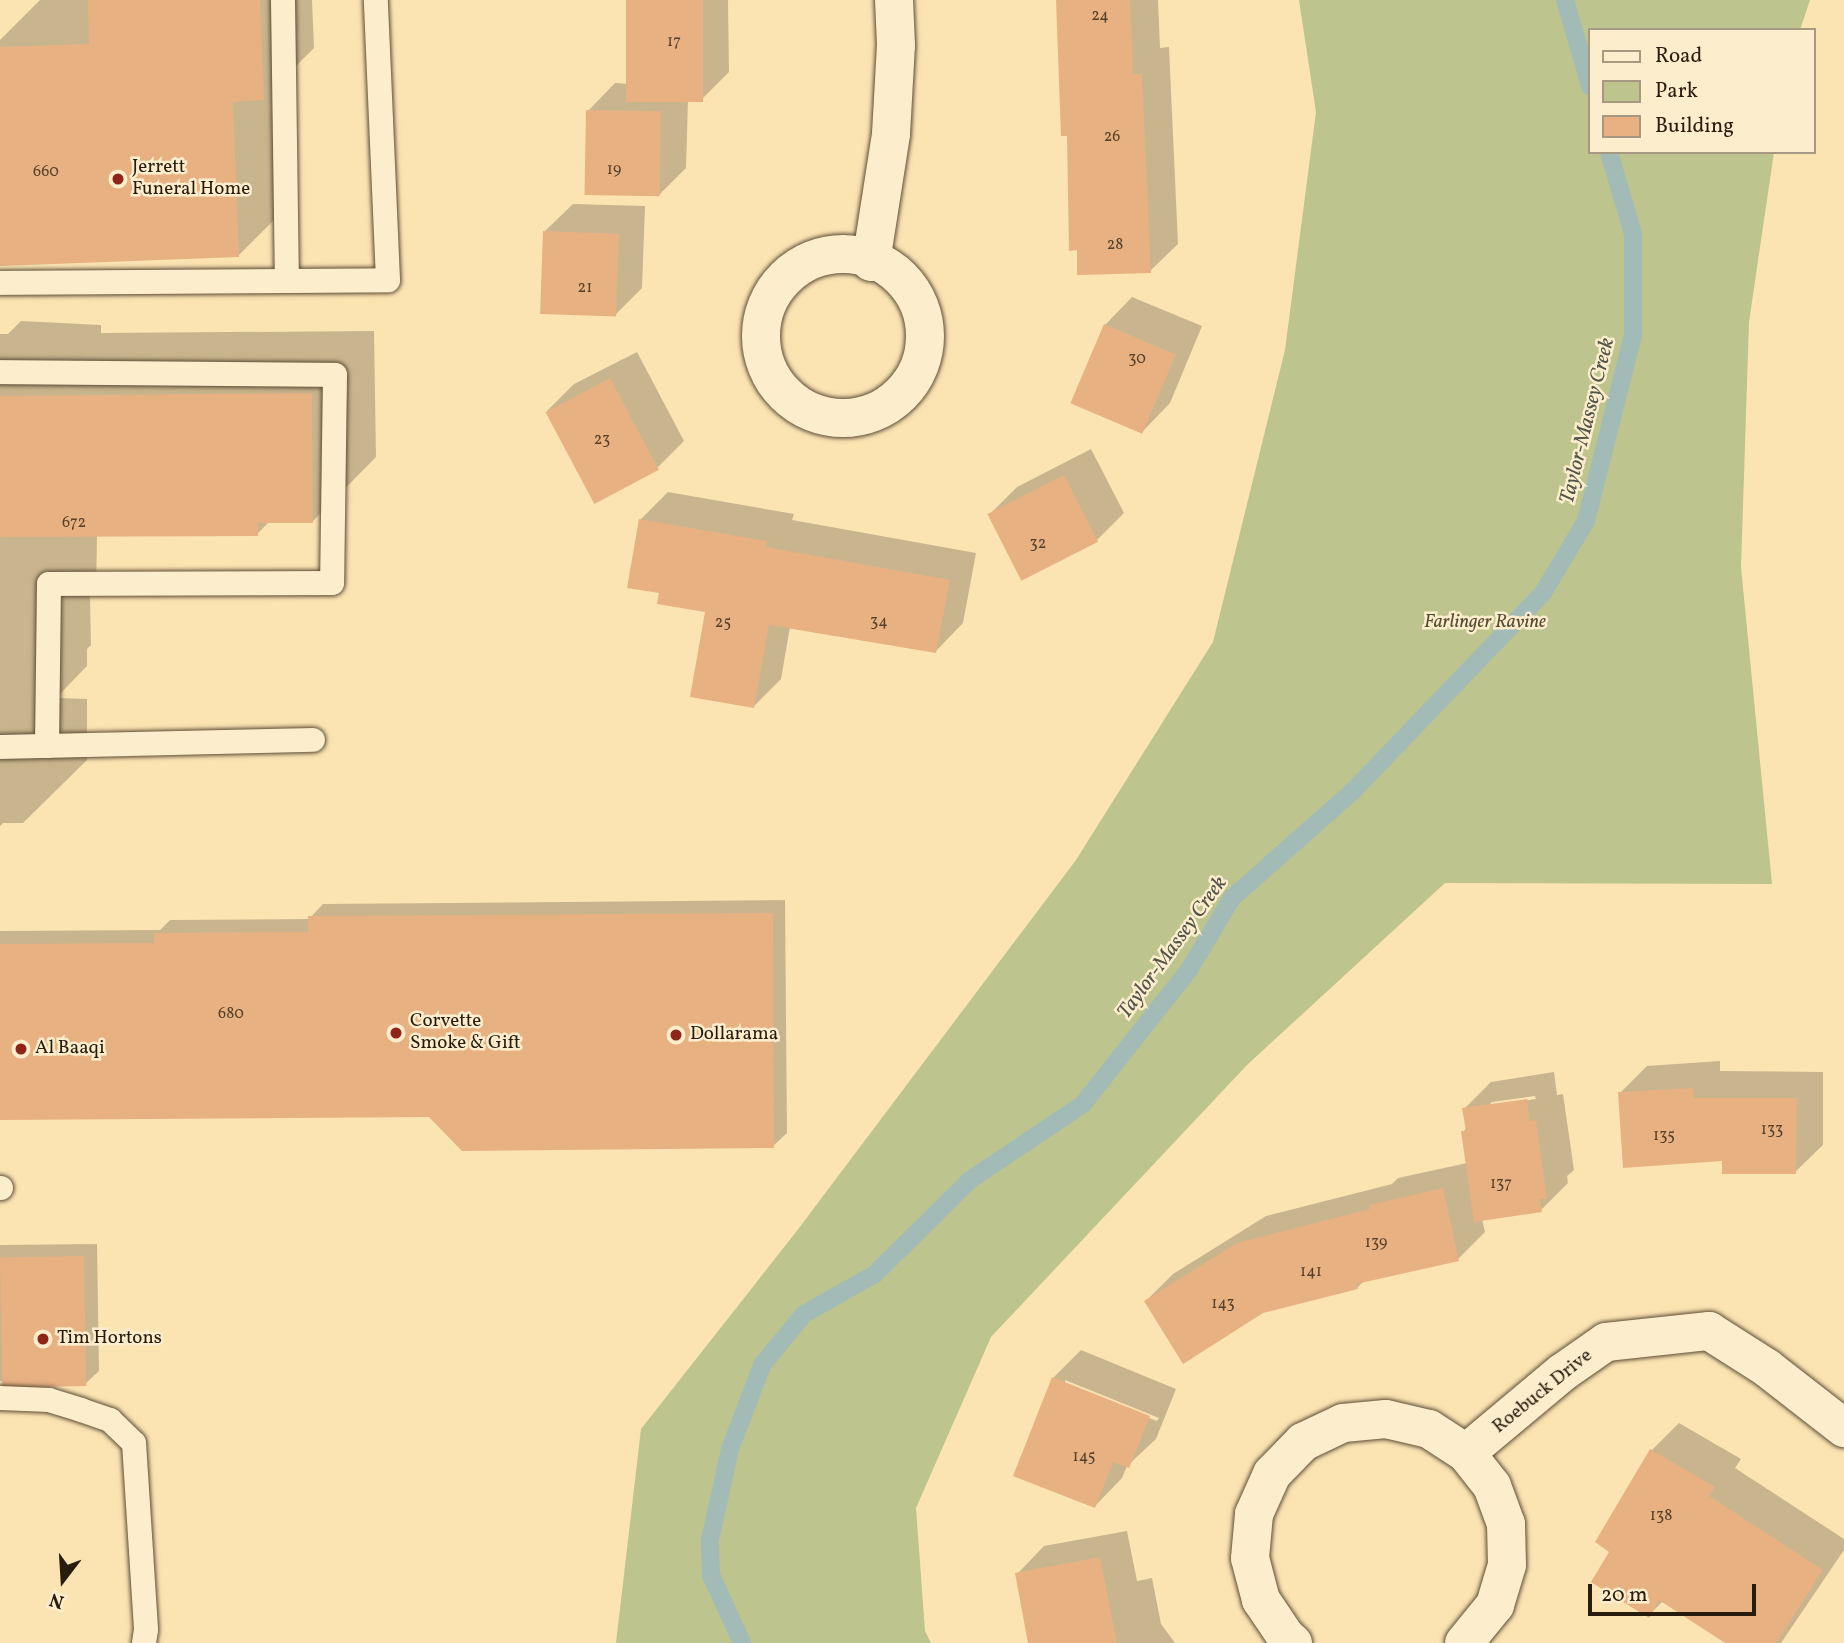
<!DOCTYPE html>
<html>
<head>
<meta charset="utf-8">
<style>
  body { margin:0 }
  #map { position:relative; width:1844px; height:1643px; overflow:hidden; background:#fbe3b2; font-family:Vollkorn,serif }
  div>[style] { position:absolute }
  [style*='--x'] { left:calc(var(--x)*1px); top:calc(var(--y)*1px); width:calc(var(--w)*1px); rotate:calc(var(--a)*1deg) }
  .green>* { inset:0; background:#bdc48d }
  .shadow>* { inset:0; background:#0003 }
  .stream>* { height:18px; margin:-9px; padding:0 9px; transform-origin:9px; border-radius:9px; background:#a3bbb7 }
  .building>* { inset:0; background:#e7b182; transform-origin:0 0 }
  .roads { filter:drop-shadow(0 0 2px #5d4e37) drop-shadow(0 0 2px #5d4e37) }
  .lane>* { height:24px; margin:-12px; padding:0 12px; transform-origin:12px; border-radius:12px; background:#fcedcd }
  .street>* { height:38px; margin:-19px; padding:0 19px; transform-origin:19px; border-radius:19px; background:#fcedcd }
  .street>.ring { margin:-19px; padding:0; box-sizing:content-box; background:none; border:38px solid #fcedcd; border-radius:50% }
  .dots>* { width:19px; height:19px; translate:-50% -50%; box-sizing:border-box; border:4px solid #fcedcd; border-radius:50% }
  span { translate:-50% -50%; white-space:nowrap; text-align:center; line-height:1.15; -webkit-text-stroke:5px #fcedcd; paint-order:stroke }
  .number-label { font-size:16px; color:#58412b }
  .number-label span { -webkit-text-stroke-width:0 }
  .poi-label { font-size:19px; color:#281c0e }
  .left { translate:0 -50%; text-align:left }
  .park-label { font-size:19px; color:#554e34; font-style:italic }
  .street-label { font-size:19px; color:#281c0e }
  .water-label { font-size:21px; color:#535449; font-style:italic }
  .legend { position:absolute; left:1588px; top:28px; width:228px; height:126px; box-sizing:border-box; background:#fcedcd; border:2px solid #a79981; margin:0; padding:9px 12px; list-style:none; font-size:21px; color:#281c0e }
  .legend li { display:flex; align-items:center; gap:14px; height:35px }
  .legend b { width:35px; border:2px solid #a79981 }
  .north { position:absolute; left:28px; top:1545px; width:70px; height:70px; -webkit-text-stroke:5px #fcedcd; paint-order:stroke; rotate:197deg; font-size:19px; font-weight:700; line-height:28px; text-align:center; color:#281c0e }
  .north::after { content:''; display:block; margin:auto; width:24px; height:32px; background:#281c0e; clip-path:polygon(50% 0,100% 100%,50% 72%,0 100%) }
  .scale { position:absolute; left:1588px; top:1584px; width:168px; height:32px; box-sizing:border-box; border:4px solid #281c0e; border-top:0; padding-left:9px; font-size:21px; line-height:24px; white-space:nowrap; color:#281c0e; -webkit-text-stroke:5px #fcedcd; paint-order:stroke }
</style>
</head>
<body>
<div id="map">
  <div class="green">
    <i style="clip-path:polygon(1299px 0,1810px 0,1800px 30px,1590px 30px,1590px 152px,1774px 152px,1749px 322px,1741px 567px,1772px 884px,1445px 883px,1247px 1065px,991px 1337px,916px 1508px,925px 1631px,931px 1643px,616px 1643px,641px 1429px,796px 1232px,1076px 860px,1213px 642px,1285px 350px,1316px 112px)"></i>
  </div>
  <div class="shadow">
    <i style="clip-path:polygon(40px 0,312px 0,314px 48px,284px 78px,289px 205px,239px 255px,0 265px,0 40px)"></i>
    <i style="clip-path:polygon(628px 0,728px 0,729px 72px,701px 100px,688px 100px,686px 168px,659px 195px,588px 111px,615px 83px,629px 84px)"></i>
    <i style="clip-path:polygon(1057px 0,1158px 0,1160px 48px,1169px 47px,1178px 244px,1150px 271px,1069px 134px)"></i>
    <i style="clip-path:polygon(573px 204px,645px 206px,642px 288px,615px 315px,545px 231px)"></i>
    <i style="clip-path:polygon(1132px 297px,1202px 326px,1170px 403px,1143px 431px,1105px 325px)"></i>
    <i style="clip-path:polygon(21px 321px,101px 325px,101px 333px,374px 331px,376px 457px,313px 521px,270px 521px,257px 534px,97px 535px,96px 591px,90px 597px,91px 645px,87px 649px,87px 666px,56px 698px,87px 699px,87px 760px,23px 823px,3px 823px,0 826px,0 334px,8px 334px)"></i>
    <i style="clip-path:polygon(637px 352px,684px 441px,657px 468px,547px 411px,574px 384px)"></i>
    <i style="clip-path:polygon(1091px 449px,1124px 513px,1097px 540px,990px 514px,1017px 487px)"></i>
    <i style="clip-path:polygon(668px 492px,794px 514px,792px 520px,976px 553px,963px 623px,936px 651px,790px 627px,781px 679px,754px 706px,707px 611px,661px 592px,640px 520px)"></i>
    <i style="clip-path:polygon(785px 900px,787px 1133px,773px 1146px,430px 1115px,0 1118px,0 931px,160px 930px,170px 920px,309px 919px,323px 904px)"></i>
    <i style="clip-path:polygon(1720px 1061px,1720px 1071px,1823px 1072px,1823px 1145px,1795px 1172px,1724px 1159px,1620px 1093px,1647px 1066px)"></i>
    <i style="clip-path:polygon(evenodd,1554px 1072px,1557px 1095px,1563px 1094px,1574px 1170px,1567px 1176px,1568px 1183px,1541px 1210px,1482px 1219px,1485px 1232px,1458px 1259px,1365px 1280px,1357px 1288px,1146px 1301px,1173px 1274px,1266px 1216px,1392px 1184px,1398px 1178px,1467px 1163px,1463px 1132px,1467px 1127px,1464px 1109px,1491px 1082px,1554px 1072px,1535px 1096px,1536px 1099px,1488px 1106px,1492px 1102px,1535px 1096px)"></i>
    <i style="clip-path:polygon(97px 1244px,99px 1371px,85px 1384px,0 1381px,0 1245px)"></i>
    <i style="clip-path:polygon(evenodd,1081px 1350px,1176px 1389px,1156px 1439px,1127px 1466px,1122px 1478px,1095px 1506px,1016px 1475px,1054px 1377px,1081px 1350px,1065px 1380px,1159px 1418px,1157px 1421px,1065px 1384px,1065px 1380px)"></i>
    <i style="clip-path:polygon(1679px 1423px,1741px 1459px,1735px 1468px,1844px 1539px,1844px 1550px,1781px 1643px,1728px 1643px,1663px 1601px,1649px 1615px,1612px 1551px,1652px 1450px)"></i>
    <i style="clip-path:polygon(1127px 1531px,1137px 1581px,1152px 1578px,1161px 1624px,1175px 1643px,1030px 1643px,1017px 1574px,1044px 1546px)"></i>
  </div>
  <div class="stream">
    <i style="--x:1565;--y:0;--w:90;--a:73.8"></i>
    <i style="--x:742;--y:1643;--w:75;--a:-114.5"></i>
    <i style="--x:711;--y:1575;--w:35;--a:-92"></i>
    <i style="--x:710;--y:1540;--w:93;--a:-77.6"></i>
    <i style="--x:730;--y:1449;--w:90;--a:-69.1"></i>
    <i style="--x:762;--y:1365;--w:66;--a:-50.5"></i>
    <i style="--x:804;--y:1314;--w:81;--a:-29.4"></i>
    <i style="--x:875;--y:1274;--w:134;--a:-44.7"></i>
    <i style="--x:970;--y:1180;--w:136;--a:-33.9"></i>
    <i style="--x:1083;--y:1104;--w:171;--a:-51.7"></i>
    <i style="--x:1189;--y:970;--w:84;--a:-59.2"></i>
    <i style="--x:1232;--y:898;--w:160;--a:-41.5"></i>
    <i style="--x:1352;--y:792;--w:276;--a:-46.2"></i>
    <i style="--x:1543;--y:593;--w:84;--a:-59.2"></i>
    <i style="--x:1586;--y:521;--w:192;--a:-75.8"></i>
    <i style="--x:1633;--y:335;--w:101;--a:-90"></i>
    <i style="--x:1633;--y:234;--w:85;--a:-106.3"></i>
  </div>
  <div class="building">
    <i style="clip-path:polygon(88px 0,260px 0,264px 100px,233px 102px,239px 257px,0 266px,0 47px,89px 44px)"></i>
    <i style="left:626px;top:0;width:77px;height:102px"></i>
    <i style="clip-path:polygon(1056px 0,1130px 0,1133px 74px,1142px 74px,1151px 273px,1077px 275px,1077px 250px,1069px 251px,1067px 136px,1061px 136px)"></i>
    <i style="left:586px;top:110px;width:75px;height:85px;rotate:1deg"></i>
    <i style="left:543px;top:231px;width:76px;height:83px;rotate:2deg"></i>
    <i style="left:1104px;top:324px;width:78px;height:86px;rotate:23deg"></i>
    <i style="left:610px;top:378px;width:104px;height:73px;rotate:62deg"></i>
    <i style="clip-path:polygon(312px 393px,313px 523px,258px 523px,258px 536px,0 537px,0 396px)"></i>
    <i style="left:1064px;top:475px;width:75px;height:86px;rotate:63deg"></i>
    <i style="clip-path:polygon(639px 519px,767px 541px,766px 547px,950px 580px,936px 653px,769px 625px,754px 708px,690px 697px,705px 612px,657px 604px,659px 593px,627px 588px)"></i>
    <i style="clip-path:polygon(773px 913px,774px 1148px,462px 1151px,429px 1117px,0 1120px,0 944px,154px 943px,154px 933px,308px 932px,308px 916px)"></i>
    <i style="clip-path:polygon(1693px 1088px,1694px 1098px,1797px 1098px,1796px 1174px,1722px 1174px,1722px 1161px,1623px 1168px,1618px 1092px)"></i>
    <i style="clip-path:polygon(1527px 1099px,1530px 1121px,1536px 1120px,1547px 1199px,1540px 1199px,1542px 1212px,1474px 1222px,1461px 1131px,1466px 1131px,1462px 1108px)"></i>
    <i style="clip-path:polygon(1443px 1188px,1459px 1261px,1356px 1284px,1358px 1289px,1263px 1313px,1183px 1364px,1144px 1301px,1237px 1243px,1370px 1209px,1369px 1205px)"></i>
    <i style="left:84px;top:1256px;width:130px;height:84px;rotate:89deg"></i>
    <i style="clip-path:polygon(1052px 1377px,1150px 1416px,1129px 1468px,1113px 1462px,1095px 1508px,1013px 1476px)"></i>
    <i style="clip-path:polygon(1650px 1449px,1715px 1487px,1709px 1496px,1823px 1570px,1776px 1643px,1725px 1643px,1659px 1600px,1649px 1618px,1591px 1582px,1609px 1552px,1595px 1542px)"></i>
    <i style="clip-path:polygon(1100px 1557px,1117px 1643px,1028px 1643px,1015px 1573px)"></i>
  </div>
  <div class="roads">
    <div class="lane">
      <i style="--x:283;--y:0;--w:281;--a:89.2"></i>
      <i style="--x:0;--y:283;--w:388;--a:-0.4"></i>
      <i style="--x:388;--y:280;--w:280;--a:-92.5"></i>
      <i style="--x:0;--y:372;--w:335;--a:0.5"></i>
      <i style="--x:335;--y:375;--w:208;--a:90.8"></i>
      <i style="--x:332;--y:583;--w:283;--a:179.8"></i>
      <i style="--x:49;--y:584;--w:162;--a:90.7"></i>
      <i style="--x:0;--y:747;--w:313;--a:-1.3"></i>
      <i style="--x:0;--y:1188;--w:1;--a:0"></i>
      <i style="--x:0;--y:1398;--w:49;--a:2.3"></i>
      <i style="--x:49;--y:1400;--w:34;--a:17"></i>
      <i style="--x:81;--y:1410;--w:31;--a:19"></i>
      <i style="--x:110;--y:1420;--w:33;--a:44"></i>
      <i style="--x:134;--y:1443;--w:187;--a:86.3"></i>
      <i style="--x:146;--y:1630;--w:13;--a:99"></i>
    </div>
    <div class="street">
      <i class="ring" style="left:761px;top:254px;width:126px;height:126px"></i>
      <i style="--x:871;--y:262;--w:130;--a:-81.1"></i>
      <i style="--x:891;--y:134;--w:89;--a:-86.8"></i>
      <i style="--x:896;--y:45;--w:45;--a:-92.5"></i>
      <i style="--x:1466;--y:1453;--w:126;--a:-39.9"></i>
      <i style="--x:1563;--y:1372;--w:52;--a:-34.9"></i>
      <i style="--x:1606;--y:1342;--w:104;--a:-6.1"></i>
      <i style="--x:1709;--y:1331;--w:69;--a:32.5"></i>
      <i style="--x:1767;--y:1368;--w:98;--a:37.9"></i>
      <i style="--x:1293;--y:1643;--w:9;--a:-139"></i>
      <i style="--x:1286;--y:1637;--w:45;--a:-124"></i>
      <i style="--x:1261;--y:1600;--w:43;--a:-104.7"></i>
      <i style="--x:1250;--y:1558;--w:44;--a:-84.8"></i>
      <i style="--x:1254;--y:1514;--w:44;--a:-65.8"></i>
      <i style="--x:1272;--y:1474;--w:45;--a:-45.9"></i>
      <i style="--x:1303;--y:1442;--w:44;--a:-25.4"></i>
      <i style="--x:1343;--y:1423;--w:43;--a:-5.3"></i>
      <i style="--x:1386;--y:1419;--w:44;--a:13.1"></i>
      <i style="--x:1429;--y:1429;--w:44;--a:33"></i>
      <i style="--x:1466;--y:1453;--w:42;--a:51.8"></i>
      <i style="--x:1492;--y:1486;--w:40;--a:69.8"></i>
      <i style="--x:1506;--y:1524;--w:41;--a:88.6"></i>
      <i style="--x:1507;--y:1565;--w:42;--a:106.7"></i>
      <i style="--x:1495;--y:1605;--w:49;--a:129.2"></i>
    </div>
  </div>
  <div class="dots">
    <i style="left:118px;top:179px;background:#8f2418"></i>
    <i style="left:396px;top:1033px;background:#8f2418"></i>
    <i style="left:676px;top:1035px;background:#8f2418"></i>
    <i style="left:21px;top:1049px;background:#8f2418"></i>
    <i style="left:43px;top:1339px;background:#8f2418"></i>
  </div>
  <div class="number-label">
    <span style="left:1100px;top:16px">24</span>
    <span style="left:674px;top:42px">17</span>
    <span style="left:1112px;top:137px">26</span>
    <span style="left:614px;top:170px">19</span>
    <span style="left:46px;top:172px">660</span>
    <span style="left:1115px;top:245px">28</span>
    <span style="left:585px;top:288px">21</span>
    <span style="left:1137px;top:359px">30</span>
    <span style="left:602px;top:440px">23</span>
    <span style="left:74px;top:523px">672</span>
    <span style="left:1038px;top:544px">32</span>
    <span style="left:879px;top:622px">34</span>
    <span style="left:723px;top:623px">25</span>
    <span style="left:231px;top:1014px">680</span>
    <span style="left:1772px;top:1130px">133</span>
    <span style="left:1664px;top:1136px">135</span>
    <span style="left:1501px;top:1184px">137</span>
    <span style="left:1376px;top:1243px">139</span>
    <span style="left:1311px;top:1272px">141</span>
    <span style="left:1223px;top:1304px">143</span>
    <span style="left:1084px;top:1457px">145</span>
    <span style="left:1661px;top:1516px">138</span>
  </div>
  <div class="poi-label">
    <span class="left" style="left:132px;top:179px">Jerrett<br>Funeral Home</span>
    <span class="left" style="left:410px;top:1033px">Corvette<br>Smoke &amp; Gift</span>
    <span class="left" style="left:690px;top:1035px">Dollarama</span>
    <span class="left" style="left:35px;top:1049px">Al Baaqi</span>
    <span class="left" style="left:57px;top:1339px">Tim Hortons</span>
  </div>
  <div class="park-label">
    <span style="left:1485px;top:623px">Farlinger Ravine</span>
  </div>
  <div class="street-label">
    <span style="left:1543px;top:1392px;rotate:-39deg">Roebuck Drive</span>
  </div>
  <div class="water-label">
    <span style="left:1588px;top:421px;rotate:-76deg">Taylor-Massey Creek</span>
    <span style="left:1173px;top:948px;rotate:-54deg">Taylor-Massey Creek</span>
  </div>
  <ul class="legend">
  <li><b style="height:9px;background:#fcedcd"></b>Road</li>
  <li><b style="height:19px;background:#bdc48d"></b>Park</li>
  <li><b style="height:19px;background:#e7b182"></b>Building</li>
  </ul>
  <div class="north">N</div>
  <div class="scale">20 m</div>
</div>
</body>
</html>
